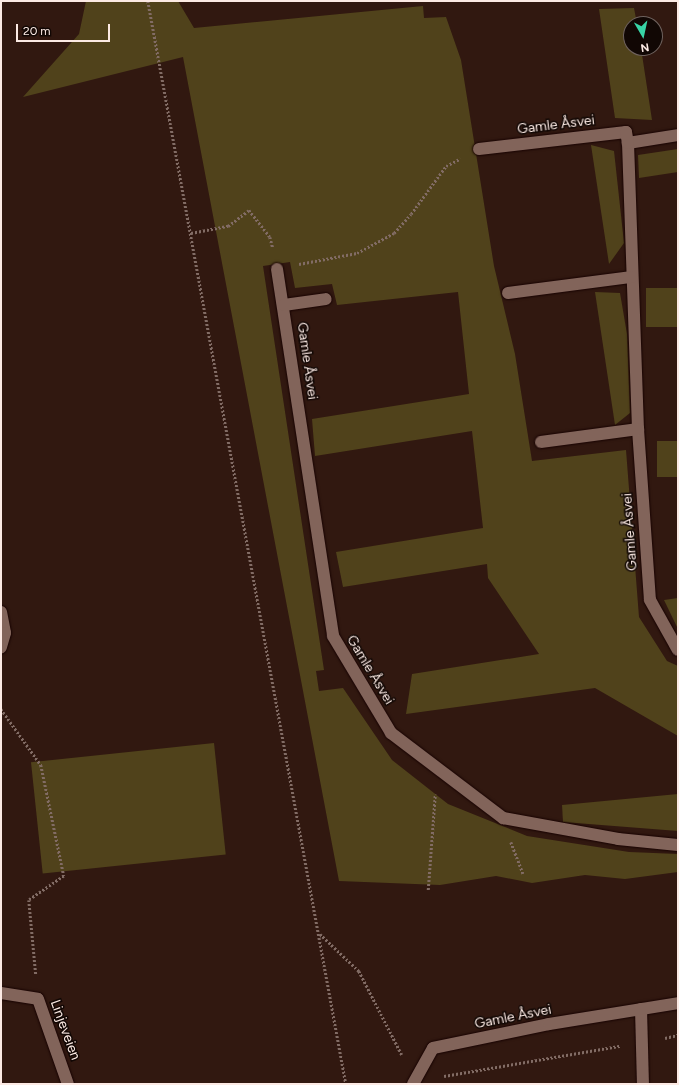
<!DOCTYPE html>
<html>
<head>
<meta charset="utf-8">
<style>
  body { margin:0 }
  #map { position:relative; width:679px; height:1085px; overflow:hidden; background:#311810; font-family:Figtree,sans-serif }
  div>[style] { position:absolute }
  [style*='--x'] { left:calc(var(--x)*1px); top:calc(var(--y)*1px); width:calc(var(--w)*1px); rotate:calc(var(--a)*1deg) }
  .green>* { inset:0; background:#50421b; transform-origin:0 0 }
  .path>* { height:2.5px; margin-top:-1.25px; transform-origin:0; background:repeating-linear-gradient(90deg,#826c65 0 2px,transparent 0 4px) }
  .roads { filter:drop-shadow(0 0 1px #180301) drop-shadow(0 0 1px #180301) }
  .service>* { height:12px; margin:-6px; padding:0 6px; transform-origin:6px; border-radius:6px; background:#82645a }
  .minor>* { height:12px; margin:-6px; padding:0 6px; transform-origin:6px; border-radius:6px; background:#82645a }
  span { translate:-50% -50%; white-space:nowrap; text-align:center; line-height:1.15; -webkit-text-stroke:3px #110704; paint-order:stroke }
  .street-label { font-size:14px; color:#fceae4 }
  .frame { position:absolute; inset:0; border:2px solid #fceae4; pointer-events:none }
  .north { position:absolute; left:623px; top:16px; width:40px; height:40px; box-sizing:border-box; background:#110704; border:1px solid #6f625e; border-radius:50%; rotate:171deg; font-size:11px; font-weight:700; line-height:16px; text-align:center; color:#fceae4 }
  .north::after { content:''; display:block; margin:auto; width:14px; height:18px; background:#38d4a6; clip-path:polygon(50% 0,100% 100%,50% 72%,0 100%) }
  .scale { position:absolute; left:16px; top:24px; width:94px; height:18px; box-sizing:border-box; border:2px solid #fceae4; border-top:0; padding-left:5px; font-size:12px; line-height:14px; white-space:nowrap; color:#fceae4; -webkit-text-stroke:3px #110704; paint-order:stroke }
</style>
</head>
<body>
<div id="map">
  <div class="green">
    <i style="clip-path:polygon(86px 1px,178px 1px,194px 28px,423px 6px,424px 18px,446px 17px,461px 60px,494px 266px,515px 354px,532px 461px,626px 450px,639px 617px,667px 661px,678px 666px,678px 736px,595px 688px,406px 714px,412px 674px,539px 654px,488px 578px,487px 564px,343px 587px,336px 552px,483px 528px,472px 431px,315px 456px,312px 419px,469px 394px,458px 292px,337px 305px,332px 284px,295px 288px,290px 262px,263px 266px,324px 670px,316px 671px,319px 691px,343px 688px,392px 760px,448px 804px,527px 836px,629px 852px,678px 854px,678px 872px,625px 879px,585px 875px,532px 883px,496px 876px,440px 885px,339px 881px,183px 57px,23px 97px,79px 34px)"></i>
    <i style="clip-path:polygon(634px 8px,637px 24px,631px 24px,631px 48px,641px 48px,652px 120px,615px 118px,599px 9px)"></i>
    <i style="clip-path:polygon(591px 145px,614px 151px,624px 243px,609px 264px)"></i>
    <i style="clip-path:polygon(678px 149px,678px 172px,639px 178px,638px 155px)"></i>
    <i style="left:678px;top:288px;width:39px;height:32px;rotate:90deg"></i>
    <i style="clip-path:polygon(595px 292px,620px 293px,627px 334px,630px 413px,615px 425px)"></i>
    <i style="left:678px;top:441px;width:36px;height:21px;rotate:90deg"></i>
    <i style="clip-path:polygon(678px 598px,678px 629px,664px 600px)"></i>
    <i style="left:214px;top:743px;width:112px;height:184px;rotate:84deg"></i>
    <i style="clip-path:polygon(678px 794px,678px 831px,563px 822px,562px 805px)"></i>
  </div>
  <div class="path">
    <i style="--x:148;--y:1;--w:1101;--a:79.64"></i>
    <i style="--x:191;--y:233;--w:38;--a:-11"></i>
    <i style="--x:228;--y:226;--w:26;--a:-37"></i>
    <i style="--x:249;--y:210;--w:34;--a:52"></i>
    <i style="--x:270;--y:237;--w:11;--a:75"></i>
    <i style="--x:299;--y:264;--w:59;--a:-10.7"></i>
    <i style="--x:357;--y:253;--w:42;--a:-28.4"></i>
    <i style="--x:394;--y:233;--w:25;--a:-48"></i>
    <i style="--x:411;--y:214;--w:59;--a:-53.9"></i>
    <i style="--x:446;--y:166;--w:16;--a:-27"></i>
    <i style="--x:1;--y:709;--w:69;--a:54.5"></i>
    <i style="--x:41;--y:765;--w:113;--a:78.3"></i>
    <i style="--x:64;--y:876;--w:42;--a:145.6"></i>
    <i style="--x:29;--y:900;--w:76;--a:84.7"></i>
    <i style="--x:511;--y:842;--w:34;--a:69"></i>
    <i style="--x:428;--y:890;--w:96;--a:-85.8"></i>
    <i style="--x:320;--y:934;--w:54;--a:43.5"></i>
    <i style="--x:359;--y:971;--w:94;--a:62.9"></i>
    <i style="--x:665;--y:1038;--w:13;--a:-13"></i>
    <i style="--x:444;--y:1076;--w:179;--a:-9.7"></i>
  </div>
  <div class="roads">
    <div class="service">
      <i style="--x:678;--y:135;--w:51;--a:170.9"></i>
      <i style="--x:628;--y:143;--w:286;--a:88"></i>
      <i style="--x:638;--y:429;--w:171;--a:86"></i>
      <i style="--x:650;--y:600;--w:57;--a:60.8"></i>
      <i style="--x:479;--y:149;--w:148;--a:-6.6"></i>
      <i style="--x:626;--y:132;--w:11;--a:80"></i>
      <i style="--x:277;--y:269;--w:371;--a:81.3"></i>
      <i style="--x:333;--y:636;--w:113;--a:59.1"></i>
      <i style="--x:391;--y:733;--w:141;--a:37.2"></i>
      <i style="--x:503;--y:818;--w:117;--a:10.3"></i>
      <i style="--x:618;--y:839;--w:60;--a:5.7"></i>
      <i style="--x:508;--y:293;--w:125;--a:-7.4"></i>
      <i style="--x:284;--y:305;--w:42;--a:-8.1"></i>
      <i style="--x:541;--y:442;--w:98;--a:-7.6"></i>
      <i style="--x:1;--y:993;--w:37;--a:9"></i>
      <i style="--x:38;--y:999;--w:90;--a:70.6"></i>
      <i style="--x:641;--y:1009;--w:75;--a:88.5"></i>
      <i style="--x:413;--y:1084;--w:41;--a:-60.9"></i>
      <i style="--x:433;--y:1048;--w:118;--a:-11.7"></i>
      <i style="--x:549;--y:1024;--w:131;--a:-9.2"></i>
    </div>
    <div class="minor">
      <i style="--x:1;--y:612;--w:21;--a:79"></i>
      <i style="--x:5;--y:633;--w:15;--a:106"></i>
    </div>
  </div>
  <div class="street-label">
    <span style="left:556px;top:125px;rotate:-7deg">Gamle Åsvei</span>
    <span style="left:307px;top:361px;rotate:82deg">Gamle Åsvei</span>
    <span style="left:630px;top:532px;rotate:-94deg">Gamle Åsvei</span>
    <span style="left:370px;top:670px;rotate:59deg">Gamle Åsvei</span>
    <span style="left:513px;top:1017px;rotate:-11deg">Gamle Åsvei</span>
    <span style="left:65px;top:1030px;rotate:70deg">Linjeveien</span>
  </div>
  <div class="frame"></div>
  <div class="north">N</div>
  <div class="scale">20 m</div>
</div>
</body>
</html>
